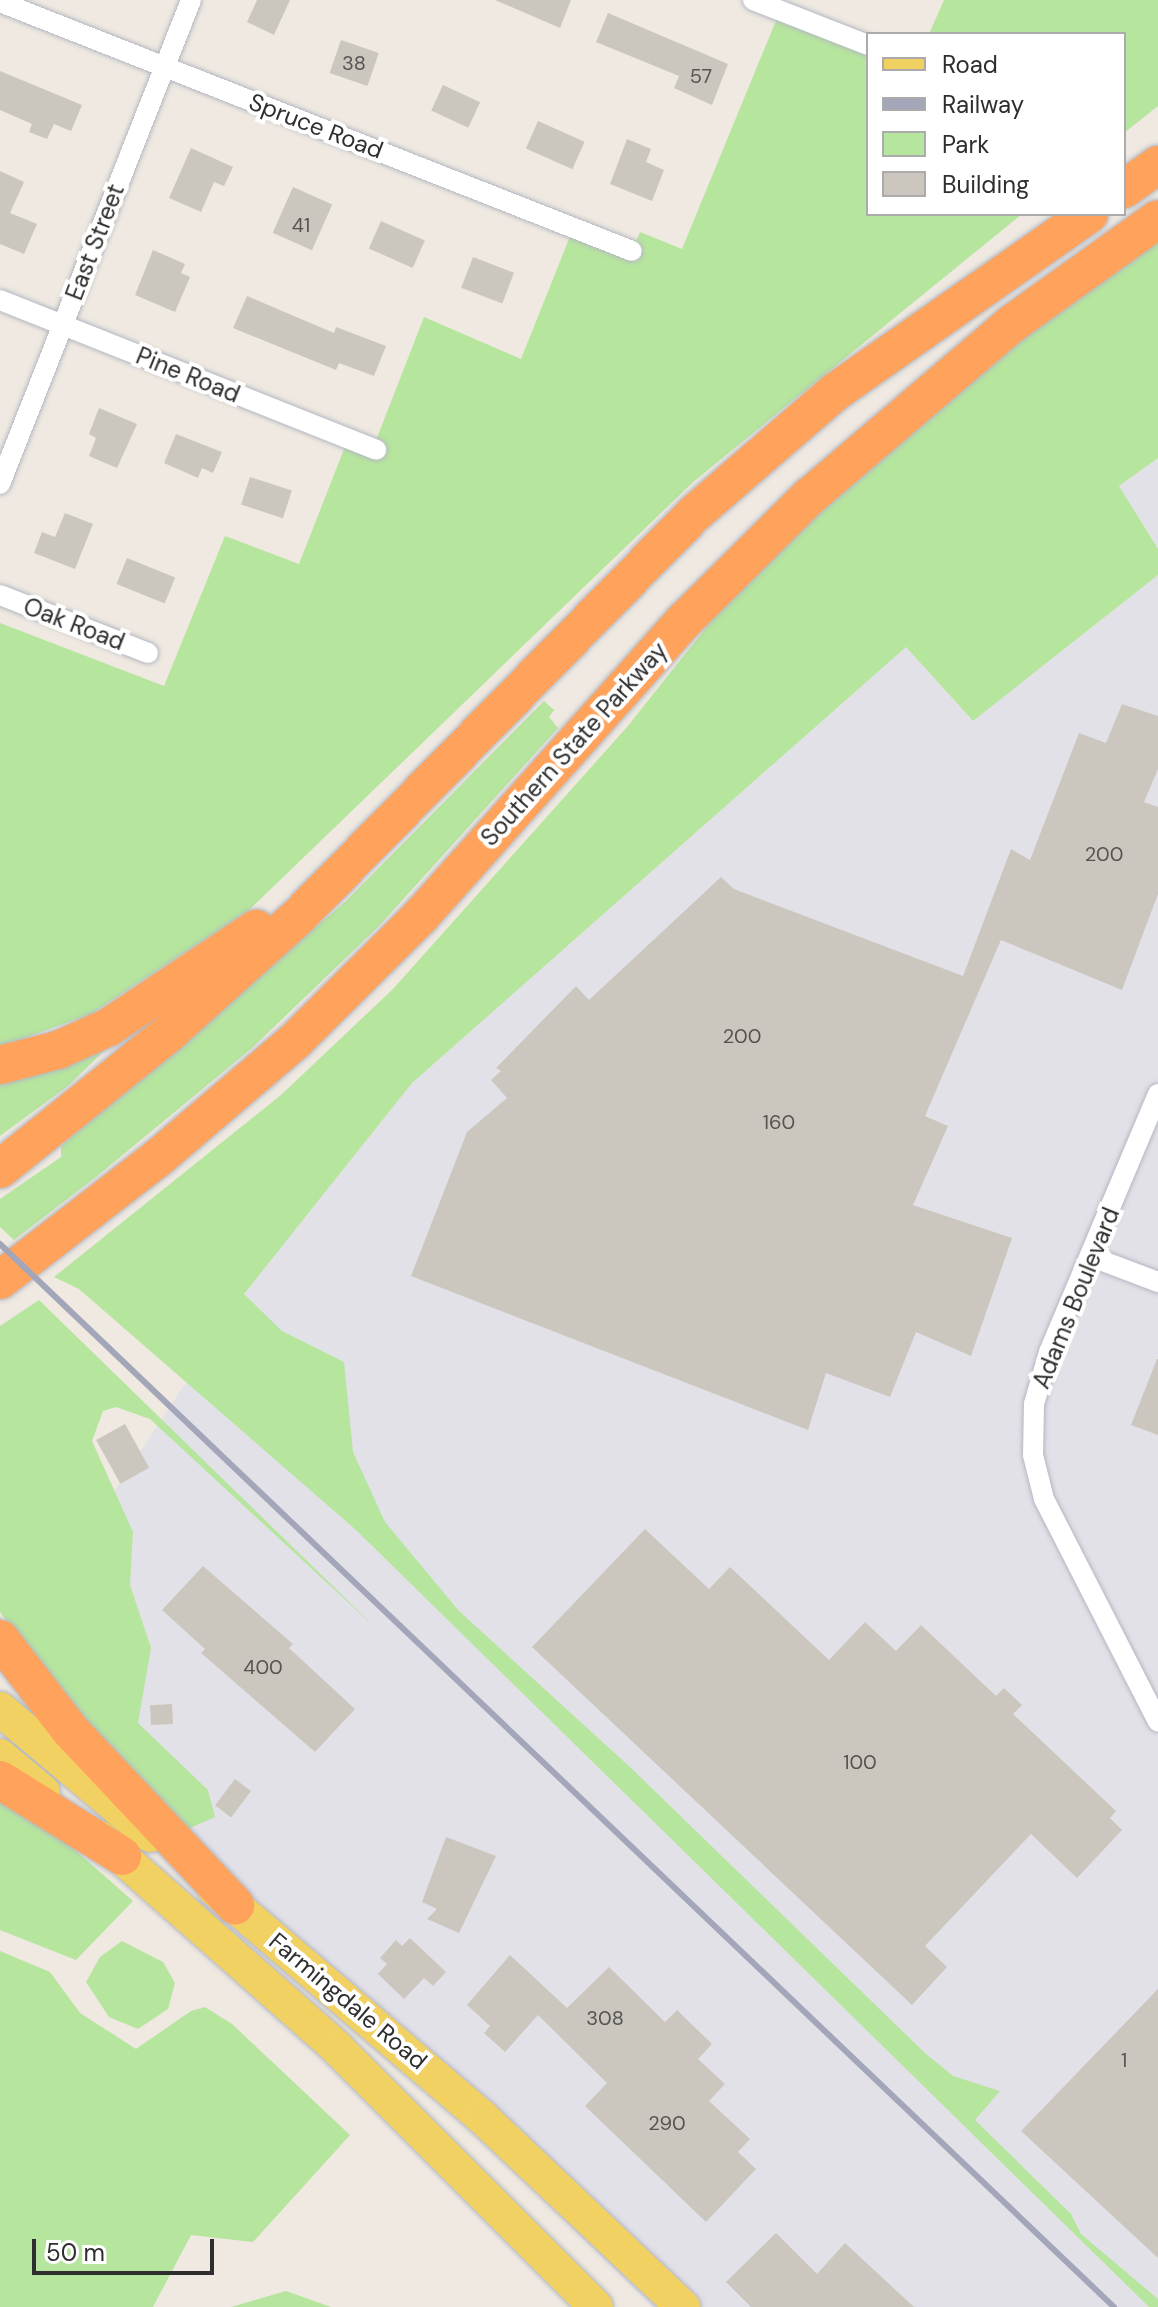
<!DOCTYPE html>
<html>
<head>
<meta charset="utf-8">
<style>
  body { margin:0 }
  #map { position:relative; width:1158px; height:2307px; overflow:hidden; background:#efe9e1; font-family:"DM Sans",sans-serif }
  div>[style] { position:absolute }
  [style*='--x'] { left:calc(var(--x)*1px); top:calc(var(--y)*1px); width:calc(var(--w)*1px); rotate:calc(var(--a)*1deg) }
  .industrial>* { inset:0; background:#e3e1e8 }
  .green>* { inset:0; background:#b6e59e }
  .building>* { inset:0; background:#cbc7bf; transform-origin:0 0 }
  .roads { filter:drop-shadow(0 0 2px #b4b7c1) drop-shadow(0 0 2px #b4b7c1) }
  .minor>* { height:20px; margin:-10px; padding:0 10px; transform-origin:10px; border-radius:10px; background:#fff }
  .primary>* { height:34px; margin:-17px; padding:0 17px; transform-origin:17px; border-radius:17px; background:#f2d163 }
  .motorway>* { height:38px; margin:-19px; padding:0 19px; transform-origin:19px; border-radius:19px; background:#ffa35c }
  .rail>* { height:6px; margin:-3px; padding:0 3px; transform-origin:3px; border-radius:3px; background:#a3a6b8 }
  span { translate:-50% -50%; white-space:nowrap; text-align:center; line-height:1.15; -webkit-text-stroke:8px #fff; paint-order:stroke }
  .number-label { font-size:20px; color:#555452 }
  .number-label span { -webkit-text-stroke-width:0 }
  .street-label { font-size:24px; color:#2e2e2e }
  .legend { position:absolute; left:866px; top:32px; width:260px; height:184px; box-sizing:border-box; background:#fff; border:2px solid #ababab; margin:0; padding:10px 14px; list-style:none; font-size:24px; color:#2e2e2e }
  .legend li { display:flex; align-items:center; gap:16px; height:40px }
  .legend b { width:40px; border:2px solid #ababab }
  .scale { position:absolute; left:32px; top:2239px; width:182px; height:36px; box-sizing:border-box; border:4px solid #2e2e2e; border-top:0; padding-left:10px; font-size:24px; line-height:28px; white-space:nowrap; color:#2e2e2e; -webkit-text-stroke:6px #fff; paint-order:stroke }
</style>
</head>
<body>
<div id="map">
  <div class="industrial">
    <i style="clip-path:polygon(1158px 458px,1158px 549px,1119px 486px)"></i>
    <i style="clip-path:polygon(1158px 575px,1158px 2307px,653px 2307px,172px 1832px,33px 1615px,244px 1294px,412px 1083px,906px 647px,973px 721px)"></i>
  </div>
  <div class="green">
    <i style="clip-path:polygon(944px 0,1158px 0,1158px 106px,1124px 133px,1124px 34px,929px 34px)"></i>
    <i style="clip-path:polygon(780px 11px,868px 45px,868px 214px,1022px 214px,693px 482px,247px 912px,91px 1014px,0 1047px,0 623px,164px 686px,225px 536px,299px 564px,348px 439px,373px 448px,424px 317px,521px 359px,571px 234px,631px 254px,640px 232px,682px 249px)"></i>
    <i style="clip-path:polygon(1158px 242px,1158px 458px,1119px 486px,1158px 549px,1158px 575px,973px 721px,906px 647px,412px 1083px,244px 1294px,282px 1331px,344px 1362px,353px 1452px,385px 1522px,459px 1611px,631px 1768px,925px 2053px,953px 2076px,1000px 2091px,975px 2120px,1071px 2214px,1081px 2234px,1158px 2299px,1158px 2307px,1149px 2307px,356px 1530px,79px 1289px,54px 1277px,281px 1095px,393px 989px,627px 727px,729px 599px,840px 494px,1035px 326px)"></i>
    <i style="clip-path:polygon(544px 701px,554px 710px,549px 717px,558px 728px,379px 926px,252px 1048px,96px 1177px,14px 1240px,0 1227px,0 1199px,61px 1157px,61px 1146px,346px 901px)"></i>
    <i style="clip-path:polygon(114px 1041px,68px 1086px,0 1136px,0 1070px)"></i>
    <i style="clip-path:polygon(39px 1300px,379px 1631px,150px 1419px,116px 1407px,103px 1411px,92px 1441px,133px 1532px,130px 1585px,151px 1648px,138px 1723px,208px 1790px,215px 1817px,188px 1829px,118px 1765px,0 1612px,0 1326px)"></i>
    <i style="clip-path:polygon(0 1784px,133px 1901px,76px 1960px,0 1930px)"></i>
    <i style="clip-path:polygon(122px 1941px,163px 1962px,175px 1983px,168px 2009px,138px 2029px,109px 2017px,86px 1982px,100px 1957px)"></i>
    <i style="clip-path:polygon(0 1951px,50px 1972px,80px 2013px,136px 2049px,191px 2011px,205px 2007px,232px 2024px,350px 2135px,253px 2242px,191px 2235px,153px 2307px,0 2307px)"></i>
    <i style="clip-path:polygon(286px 2291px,331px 2307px,231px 2307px)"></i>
  </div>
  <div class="building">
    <i style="clip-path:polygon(257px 0,290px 0,274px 35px,247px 22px)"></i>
    <i style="clip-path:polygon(495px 0,571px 0,560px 28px)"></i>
    <i style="clip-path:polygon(608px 13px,728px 64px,712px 105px,674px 88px,679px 76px,596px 42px)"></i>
    <i style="left:341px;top:40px;width:40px;height:35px;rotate:19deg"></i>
    <i style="clip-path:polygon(0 71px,82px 105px,71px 131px,54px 124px,47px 139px,29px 132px,32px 124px,0 110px)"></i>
    <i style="left:443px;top:85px;width:41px;height:28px;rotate:25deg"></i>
    <i style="left:538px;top:121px;width:51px;height:30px;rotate:24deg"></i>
    <i style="clip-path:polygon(627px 139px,651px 149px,646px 162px,664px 170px,652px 201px,610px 184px)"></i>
    <i style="clip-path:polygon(191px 148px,233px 167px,224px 186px,214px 182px,201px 212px,169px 198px)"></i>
    <i style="clip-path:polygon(0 171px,24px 182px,10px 213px,37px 224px,24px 254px,0 244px)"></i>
    <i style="left:293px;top:187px;width:43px;height:50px;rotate:24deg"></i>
    <i style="left:381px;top:221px;width:48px;height:30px;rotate:24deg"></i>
    <i style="clip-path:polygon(153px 250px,185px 264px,181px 273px,190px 277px,175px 312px,135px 295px)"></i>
    <i style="left:473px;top:257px;width:44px;height:33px;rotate:21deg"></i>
    <i style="clip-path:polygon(247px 296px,334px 333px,336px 327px,386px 346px,374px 376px,339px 363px,336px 370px,233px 328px)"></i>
    <i style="clip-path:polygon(99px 408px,137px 424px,117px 468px,89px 456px,96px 438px,89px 434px)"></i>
    <i style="clip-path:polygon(176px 434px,222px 452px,213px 473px,202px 468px,198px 478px,164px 463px)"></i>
    <i style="left:250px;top:477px;width:44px;height:29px;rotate:18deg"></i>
    <i style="clip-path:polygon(65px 513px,93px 524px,75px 569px,34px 553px,42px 532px,55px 537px)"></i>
    <i style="left:127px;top:558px;width:52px;height:28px;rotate:22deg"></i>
    <i style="clip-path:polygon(1122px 704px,1158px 716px,1158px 769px,1144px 802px,1158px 807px,1158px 894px,1122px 990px,1001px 940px,925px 1116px,948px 1126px,913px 1205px,1012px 1238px,971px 1356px,916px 1332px,890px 1397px,826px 1373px,808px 1430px,411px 1276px,467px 1132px,507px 1098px,491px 1080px,501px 1071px,496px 1068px,576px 986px,589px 1000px,721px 877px,734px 889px,963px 976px,1011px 849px,1030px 860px,1079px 733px,1106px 743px)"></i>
    <i style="clip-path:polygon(1157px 1359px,1158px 1359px,1158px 1435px,1131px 1425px)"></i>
    <i style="left:125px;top:1424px;width:50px;height:33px;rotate:61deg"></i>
    <i style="clip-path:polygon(645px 1529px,709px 1589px,730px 1567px,829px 1660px,865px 1622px,896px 1651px,921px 1625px,996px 1696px,1004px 1688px,1022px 1705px,1013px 1714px,1116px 1811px,1110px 1818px,1122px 1830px,1077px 1878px,1031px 1834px,925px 1946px,947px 1967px,912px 2005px,532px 1647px)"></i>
    <i style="clip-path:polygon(203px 1566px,293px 1644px,289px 1648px,355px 1709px,315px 1752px,201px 1653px,205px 1649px,162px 1610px)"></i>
    <i style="left:172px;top:1704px;width:20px;height:22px;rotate:87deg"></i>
    <i style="left:235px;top:1779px;width:20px;height:33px;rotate:37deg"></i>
    <i style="clip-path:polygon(446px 1837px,496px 1856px,459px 1933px,427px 1919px,437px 1909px,422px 1902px)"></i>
    <i style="clip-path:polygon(410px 1938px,446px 1972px,433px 1986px,424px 1978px,404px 1999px,378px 1974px,387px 1964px,380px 1958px,396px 1940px,402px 1946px)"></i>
    <i style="clip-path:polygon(510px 1955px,567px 2008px,609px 1967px,665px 2022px,677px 2010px,712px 2044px,698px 2059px,725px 2084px,709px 2101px,750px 2139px,738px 2152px,756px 2169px,706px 2222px,585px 2106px,607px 2083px,538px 2015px,505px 2052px,484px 2033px,490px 2026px,467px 2005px)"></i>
    <i style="clip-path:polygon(1158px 1989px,1158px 2258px,1021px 2131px)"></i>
    <i style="clip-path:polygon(776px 2233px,817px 2274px,845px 2243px,914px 2307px,751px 2307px,726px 2282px)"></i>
  </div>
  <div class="roads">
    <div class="minor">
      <i style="--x:753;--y:0;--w:123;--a:21.4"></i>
      <i style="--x:0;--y:2;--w:679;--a:21.5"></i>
      <i style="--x:0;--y:300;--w:405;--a:21.7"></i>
      <i style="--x:0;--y:484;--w:520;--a:-68.46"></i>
      <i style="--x:0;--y:595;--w:159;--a:21.4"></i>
      <i style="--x:1158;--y:1094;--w:280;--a:112.9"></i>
      <i style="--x:1049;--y:1352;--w:54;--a:106.1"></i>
      <i style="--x:1034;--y:1404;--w:51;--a:91.1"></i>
      <i style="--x:1033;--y:1455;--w:45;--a:76"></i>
      <i style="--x:1044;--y:1499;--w:250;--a:62.9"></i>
      <i style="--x:1092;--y:1257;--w:71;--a:20.7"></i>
    </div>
    <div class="primary">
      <i style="--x:0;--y:1709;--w:196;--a:40"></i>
      <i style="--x:0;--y:1756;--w:56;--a:39.9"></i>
      <i style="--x:100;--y:1838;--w:317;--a:41.5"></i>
      <i style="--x:337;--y:2048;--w:366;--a:45"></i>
      <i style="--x:215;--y:1889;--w:351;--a:40.5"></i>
      <i style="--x:482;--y:2117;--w:277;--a:43.4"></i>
    </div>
    <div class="motorway">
      <i style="--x:1124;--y:189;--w:42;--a:-35.2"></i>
      <i style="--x:0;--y:1065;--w:60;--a:-14.5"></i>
      <i style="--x:58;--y:1050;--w:56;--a:-24.3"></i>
      <i style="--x:109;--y:1027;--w:177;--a:-33.7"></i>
      <i style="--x:0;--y:1169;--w:216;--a:-38.8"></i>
      <i style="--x:168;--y:1034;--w:176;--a:-42"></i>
      <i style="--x:299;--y:916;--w:564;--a:-45.5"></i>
      <i style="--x:694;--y:514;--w:186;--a:-40.9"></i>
      <i style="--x:835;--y:392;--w:310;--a:-35"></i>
      <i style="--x:0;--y:1280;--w:200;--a:-37.7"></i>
      <i style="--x:158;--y:1158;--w:180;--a:-40.5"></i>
      <i style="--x:295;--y:1041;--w:176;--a:-44.8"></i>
      <i style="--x:420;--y:917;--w:397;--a:-48.3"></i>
      <i style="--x:684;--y:621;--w:176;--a:-44.8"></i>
      <i style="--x:809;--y:497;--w:268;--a:-40.5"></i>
      <i style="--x:1013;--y:323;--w:178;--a:-35.6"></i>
      <i style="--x:0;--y:1639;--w:115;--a:52.4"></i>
      <i style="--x:70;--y:1730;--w:241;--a:46.7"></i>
      <i style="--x:0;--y:1780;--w:144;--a:31.9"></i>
    </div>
  </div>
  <div class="rail">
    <i style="--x:0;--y:1244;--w:1540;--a:43.66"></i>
  </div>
  <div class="number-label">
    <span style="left:354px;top:63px">38</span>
    <span style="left:701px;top:76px">57</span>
    <span style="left:301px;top:225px">41</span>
    <span style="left:1104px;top:854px">200</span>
    <span style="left:742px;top:1036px">200</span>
    <span style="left:779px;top:1122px">160</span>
    <span style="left:263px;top:1667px">400</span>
    <span style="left:860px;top:1762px">100</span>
    <span style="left:605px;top:2018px">308</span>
    <span style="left:1124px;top:2060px">1</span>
    <span style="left:667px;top:2123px">290</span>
  </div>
  <div class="street-label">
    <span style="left:316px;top:126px;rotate:21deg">Spruce Road</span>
    <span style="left:95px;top:242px;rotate:-69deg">East Street</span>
    <span style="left:188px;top:375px;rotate:22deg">Pine Road</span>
    <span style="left:74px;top:624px;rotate:21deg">Oak Road</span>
    <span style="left:574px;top:744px;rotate:-48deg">Southern State Parkway</span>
    <span style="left:1076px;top:1298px;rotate:-68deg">Adams Boulevard</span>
    <span style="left:348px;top:2001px;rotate:40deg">Farmingdale Road</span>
  </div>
  <ul class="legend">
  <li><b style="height:10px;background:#f2d163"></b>Road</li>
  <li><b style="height:10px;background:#a3a6b8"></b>Railway</li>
  <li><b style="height:22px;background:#b6e59e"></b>Park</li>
  <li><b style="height:22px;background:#cbc7bf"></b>Building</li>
  </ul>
  <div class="scale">50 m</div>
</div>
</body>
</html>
